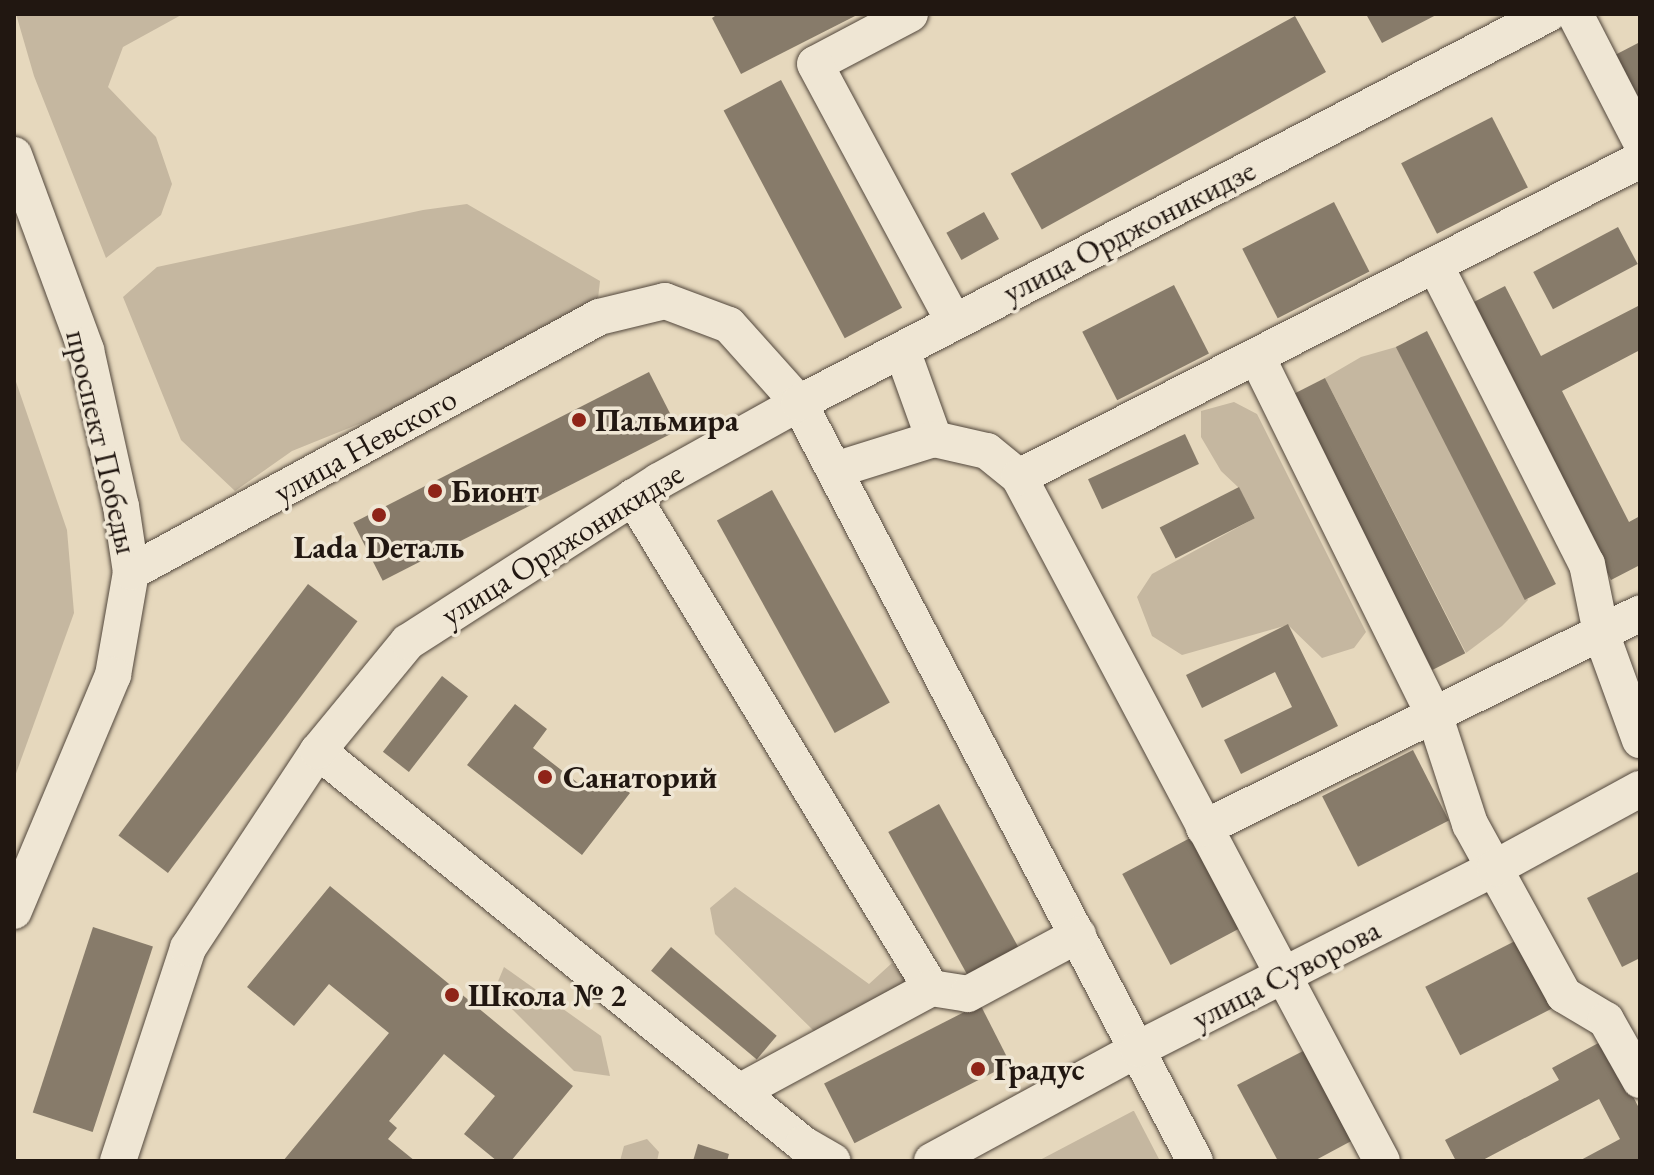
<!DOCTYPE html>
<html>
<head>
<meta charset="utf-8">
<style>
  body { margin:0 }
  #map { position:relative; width:1654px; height:1175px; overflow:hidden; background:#e6d8bd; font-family:"EB Garamond",serif }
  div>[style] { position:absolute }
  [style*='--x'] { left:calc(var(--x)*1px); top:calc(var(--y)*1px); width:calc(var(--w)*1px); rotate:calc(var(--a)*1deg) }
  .green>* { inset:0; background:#c5b7a0 }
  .building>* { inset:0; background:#877b6a; transform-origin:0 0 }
  .roads { filter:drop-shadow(0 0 2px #52473c) drop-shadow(0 0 2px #52473c) }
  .minor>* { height:36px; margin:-18px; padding:0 18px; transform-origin:18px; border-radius:18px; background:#efe6d4 }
  .dots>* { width:22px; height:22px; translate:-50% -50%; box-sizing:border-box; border:4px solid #efe6d4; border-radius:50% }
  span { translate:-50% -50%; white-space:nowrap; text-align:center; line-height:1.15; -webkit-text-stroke:7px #efe6d4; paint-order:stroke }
  .street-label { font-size:32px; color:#211711 }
  .poi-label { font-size:32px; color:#211711; font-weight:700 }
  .left { translate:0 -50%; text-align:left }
  .frame { position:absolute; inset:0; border:16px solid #211711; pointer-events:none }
</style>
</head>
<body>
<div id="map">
  <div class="green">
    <i style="clip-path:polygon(16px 14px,183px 14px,123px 47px,108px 87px,156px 137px,172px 184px,161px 215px,106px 258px,34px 76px)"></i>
    <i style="clip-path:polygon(467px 204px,600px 281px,598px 299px,426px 397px,292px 451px,235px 491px,181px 440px,123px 297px,157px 267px,423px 210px)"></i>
    <i style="clip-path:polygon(1396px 347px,1528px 600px,1502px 626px,1466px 653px,1325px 378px,1361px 357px)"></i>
    <i style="clip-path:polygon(14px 376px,67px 530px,74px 613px,14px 779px)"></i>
    <i style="clip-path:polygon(1234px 402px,1257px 414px,1366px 632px,1354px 648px,1322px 658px,1288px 625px,1182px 655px,1152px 636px,1137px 597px,1152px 574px,1255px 518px,1239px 488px,1221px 471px,1201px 437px,1201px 411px)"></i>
    <i style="clip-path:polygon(735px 887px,869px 984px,892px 963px,915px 990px,816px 1033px,715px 934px,710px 908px)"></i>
    <i style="clip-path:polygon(504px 967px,601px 1036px,610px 1076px,574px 1071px,494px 991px)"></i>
    <i style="clip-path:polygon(1134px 1111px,1160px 1161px,1038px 1161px,1133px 1111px)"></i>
    <i style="clip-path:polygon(647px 1139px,659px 1152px,657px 1161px,620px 1161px,624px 1146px)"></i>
  </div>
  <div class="building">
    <i style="clip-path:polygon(718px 14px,859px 14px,741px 74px,712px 18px)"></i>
    <i style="clip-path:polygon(1366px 14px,1438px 14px,1382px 43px)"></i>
    <i style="left:1295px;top:16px;width:64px;height:325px;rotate:61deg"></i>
    <i style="clip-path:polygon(1640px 42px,1640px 102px,1615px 55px)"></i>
    <i style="left:781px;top:80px;width:258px;height:65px;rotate:62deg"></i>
    <i style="left:1492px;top:117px;width:79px;height:102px;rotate:63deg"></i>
    <i style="left:1334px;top:202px;width:78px;height:103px;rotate:63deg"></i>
    <i style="left:984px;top:212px;width:31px;height:43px;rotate:61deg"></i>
    <i style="left:1618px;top:227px;width:42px;height:96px;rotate:62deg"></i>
    <i style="left:1174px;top:285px;width:77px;height:103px;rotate:63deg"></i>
    <i style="clip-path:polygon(1505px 286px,1541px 356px,1640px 305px,1640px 350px,1562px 391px,1629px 522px,1640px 516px,1640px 565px,1611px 580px,1470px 304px)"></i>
    <i style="left:1427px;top:331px;width:284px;height:35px;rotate:63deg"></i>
    <i style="left:649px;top:372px;width:65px;height:332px;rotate:63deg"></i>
    <i style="left:1325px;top:378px;width:309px;height:37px;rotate:63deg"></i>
    <i style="left:1185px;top:434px;width:33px;height:107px;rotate:65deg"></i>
    <i style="left:1239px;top:487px;width:35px;height:89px;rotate:63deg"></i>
    <i style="left:772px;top:490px;width:243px;height:63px;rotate:61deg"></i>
    <i style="left:308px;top:584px;width:62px;height:315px;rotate:37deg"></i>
    <i style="clip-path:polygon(1288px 624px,1338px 726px,1241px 774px,1224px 740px,1292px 707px,1275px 672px,1202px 708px,1186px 675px)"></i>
    <i style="left:442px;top:676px;width:33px;height:96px;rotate:38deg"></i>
    <i style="clip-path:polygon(515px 704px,547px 729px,533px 748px,587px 790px,602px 772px,630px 793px,582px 855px,467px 765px)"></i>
    <i style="left:1413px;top:750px;width:79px;height:102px;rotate:63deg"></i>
    <i style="left:939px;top:804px;width:167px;height:58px;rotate:61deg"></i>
    <i style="left:1192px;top:837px;width:103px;height:79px;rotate:62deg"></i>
    <i style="clip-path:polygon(1640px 871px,1640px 958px,1622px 967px,1587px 898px)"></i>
    <i style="clip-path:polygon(330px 886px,573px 1086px,511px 1161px,497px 1161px,464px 1134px,495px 1096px,444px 1054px,389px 1121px,397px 1128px,388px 1139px,415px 1161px,283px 1161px,389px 1033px,329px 984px,294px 1026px,247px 987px)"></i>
    <i style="left:93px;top:927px;width:63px;height:195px;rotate:18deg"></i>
    <i style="left:1517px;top:940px;width:77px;height:103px;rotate:63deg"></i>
    <i style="left:671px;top:947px;width:138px;height:31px;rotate:40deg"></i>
    <i style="left:980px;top:1004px;width:67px;height:175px;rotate:63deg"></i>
    <i style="clip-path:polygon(1604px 1040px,1640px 1110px,1640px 1161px,1579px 1161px,1620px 1139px,1599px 1099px,1481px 1161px,1456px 1161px,1445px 1140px,1559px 1080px,1552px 1068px)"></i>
    <i style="clip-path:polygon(1307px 1049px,1355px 1139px,1314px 1161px,1278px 1161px,1237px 1085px)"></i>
    <i style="clip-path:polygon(698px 1144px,729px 1154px,727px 1161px,693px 1161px)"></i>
  </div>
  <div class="roads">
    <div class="minor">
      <i style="--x:910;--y:14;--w:107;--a:152.2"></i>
      <i style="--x:815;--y:64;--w:293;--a:61.7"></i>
      <i style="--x:1575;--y:14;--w:142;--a:62.7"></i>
      <i style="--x:14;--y:155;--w:208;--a:69.7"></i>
      <i style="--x:86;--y:350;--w:160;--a:77.4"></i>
      <i style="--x:121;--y:506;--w:67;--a:81.4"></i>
      <i style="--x:131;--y:572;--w:105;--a:99.9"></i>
      <i style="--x:113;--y:675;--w:256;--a:112.8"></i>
      <i style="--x:1435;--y:265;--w:335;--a:63.1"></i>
      <i style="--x:1587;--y:564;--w:70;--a:78.5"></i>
      <i style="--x:1601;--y:633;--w:114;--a:70"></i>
      <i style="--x:902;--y:350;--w:95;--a:70.2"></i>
      <i style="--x:934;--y:439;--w:54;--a:12.8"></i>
      <i style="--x:987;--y:451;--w:41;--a:39.1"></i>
      <i style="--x:1019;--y:477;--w:774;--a:62.05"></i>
      <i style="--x:1257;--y:357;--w:402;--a:63.7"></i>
      <i style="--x:1435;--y:717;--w:113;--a:71.9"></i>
      <i style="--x:1470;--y:824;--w:195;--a:61.2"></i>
      <i style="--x:1564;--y:995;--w:49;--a:30.8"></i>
      <i style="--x:1606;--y:1020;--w:69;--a:60.5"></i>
      <i style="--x:835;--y:470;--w:104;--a:-17.4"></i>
      <i style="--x:1019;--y:477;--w:697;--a:-27.04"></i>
      <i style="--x:633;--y:497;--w:574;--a:58.75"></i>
      <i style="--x:131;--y:572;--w:533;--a:-28.58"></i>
      <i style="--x:599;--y:317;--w:68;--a:-13.6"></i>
      <i style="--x:665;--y:301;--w:68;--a:20.6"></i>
      <i style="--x:729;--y:325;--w:105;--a:48.1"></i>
      <i style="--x:799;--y:403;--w:855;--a:62.42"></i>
      <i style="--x:318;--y:751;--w:624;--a:39.02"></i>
      <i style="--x:803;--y:1144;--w:34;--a:30"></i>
      <i style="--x:1204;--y:828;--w:486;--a:-26.2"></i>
      <i style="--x:739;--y:1092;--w:218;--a:-28.4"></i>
      <i style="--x:931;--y:988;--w:37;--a:9"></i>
      <i style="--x:968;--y:994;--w:125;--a:-28.2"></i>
      <i style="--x:118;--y:1161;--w:224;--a:-71.8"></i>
      <i style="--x:188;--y:948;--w:236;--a:-56.6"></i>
      <i style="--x:318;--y:751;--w:141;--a:-50.5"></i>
      <i style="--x:408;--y:642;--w:298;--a:-32.7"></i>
      <i style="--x:659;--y:481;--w:160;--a:-29.1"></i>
      <i style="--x:799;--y:403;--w:844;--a:-27.45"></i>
      <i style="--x:932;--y:1161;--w:234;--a:-28.5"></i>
      <i style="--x:1138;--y:1049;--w:400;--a:-26.9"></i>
      <i style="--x:1495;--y:868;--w:165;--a:-28.6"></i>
    </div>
  </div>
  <div class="dots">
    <i style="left:579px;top:420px;background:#8f2418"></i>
    <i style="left:435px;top:491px;background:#8f2418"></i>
    <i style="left:379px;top:515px;background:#8f2418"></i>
    <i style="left:545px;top:777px;background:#8f2418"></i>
    <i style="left:452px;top:995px;background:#8f2418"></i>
    <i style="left:978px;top:1069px;background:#8f2418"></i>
  </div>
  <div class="street-label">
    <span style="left:1129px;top:231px;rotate:-27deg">улица Орджоникидзе</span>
    <span style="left:102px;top:442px;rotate:77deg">проспект Победы</span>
    <span style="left:365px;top:445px;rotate:-29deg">улица Невского</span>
    <span style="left:562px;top:544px;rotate:-32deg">улица Орджоникидзе</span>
    <span style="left:1286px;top:974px;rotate:-27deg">улица Суворова</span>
  </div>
  <div class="poi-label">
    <span class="left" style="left:595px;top:420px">Пальмира</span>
    <span class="left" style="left:451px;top:491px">Бионт</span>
    <span style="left:379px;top:547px">Lada Dеталь</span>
    <span class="left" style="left:563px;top:777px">Санаторий</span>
    <span class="left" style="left:468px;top:995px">Школа № 2</span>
    <span class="left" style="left:994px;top:1069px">Градус</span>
  </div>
  <div class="frame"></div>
</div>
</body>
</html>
